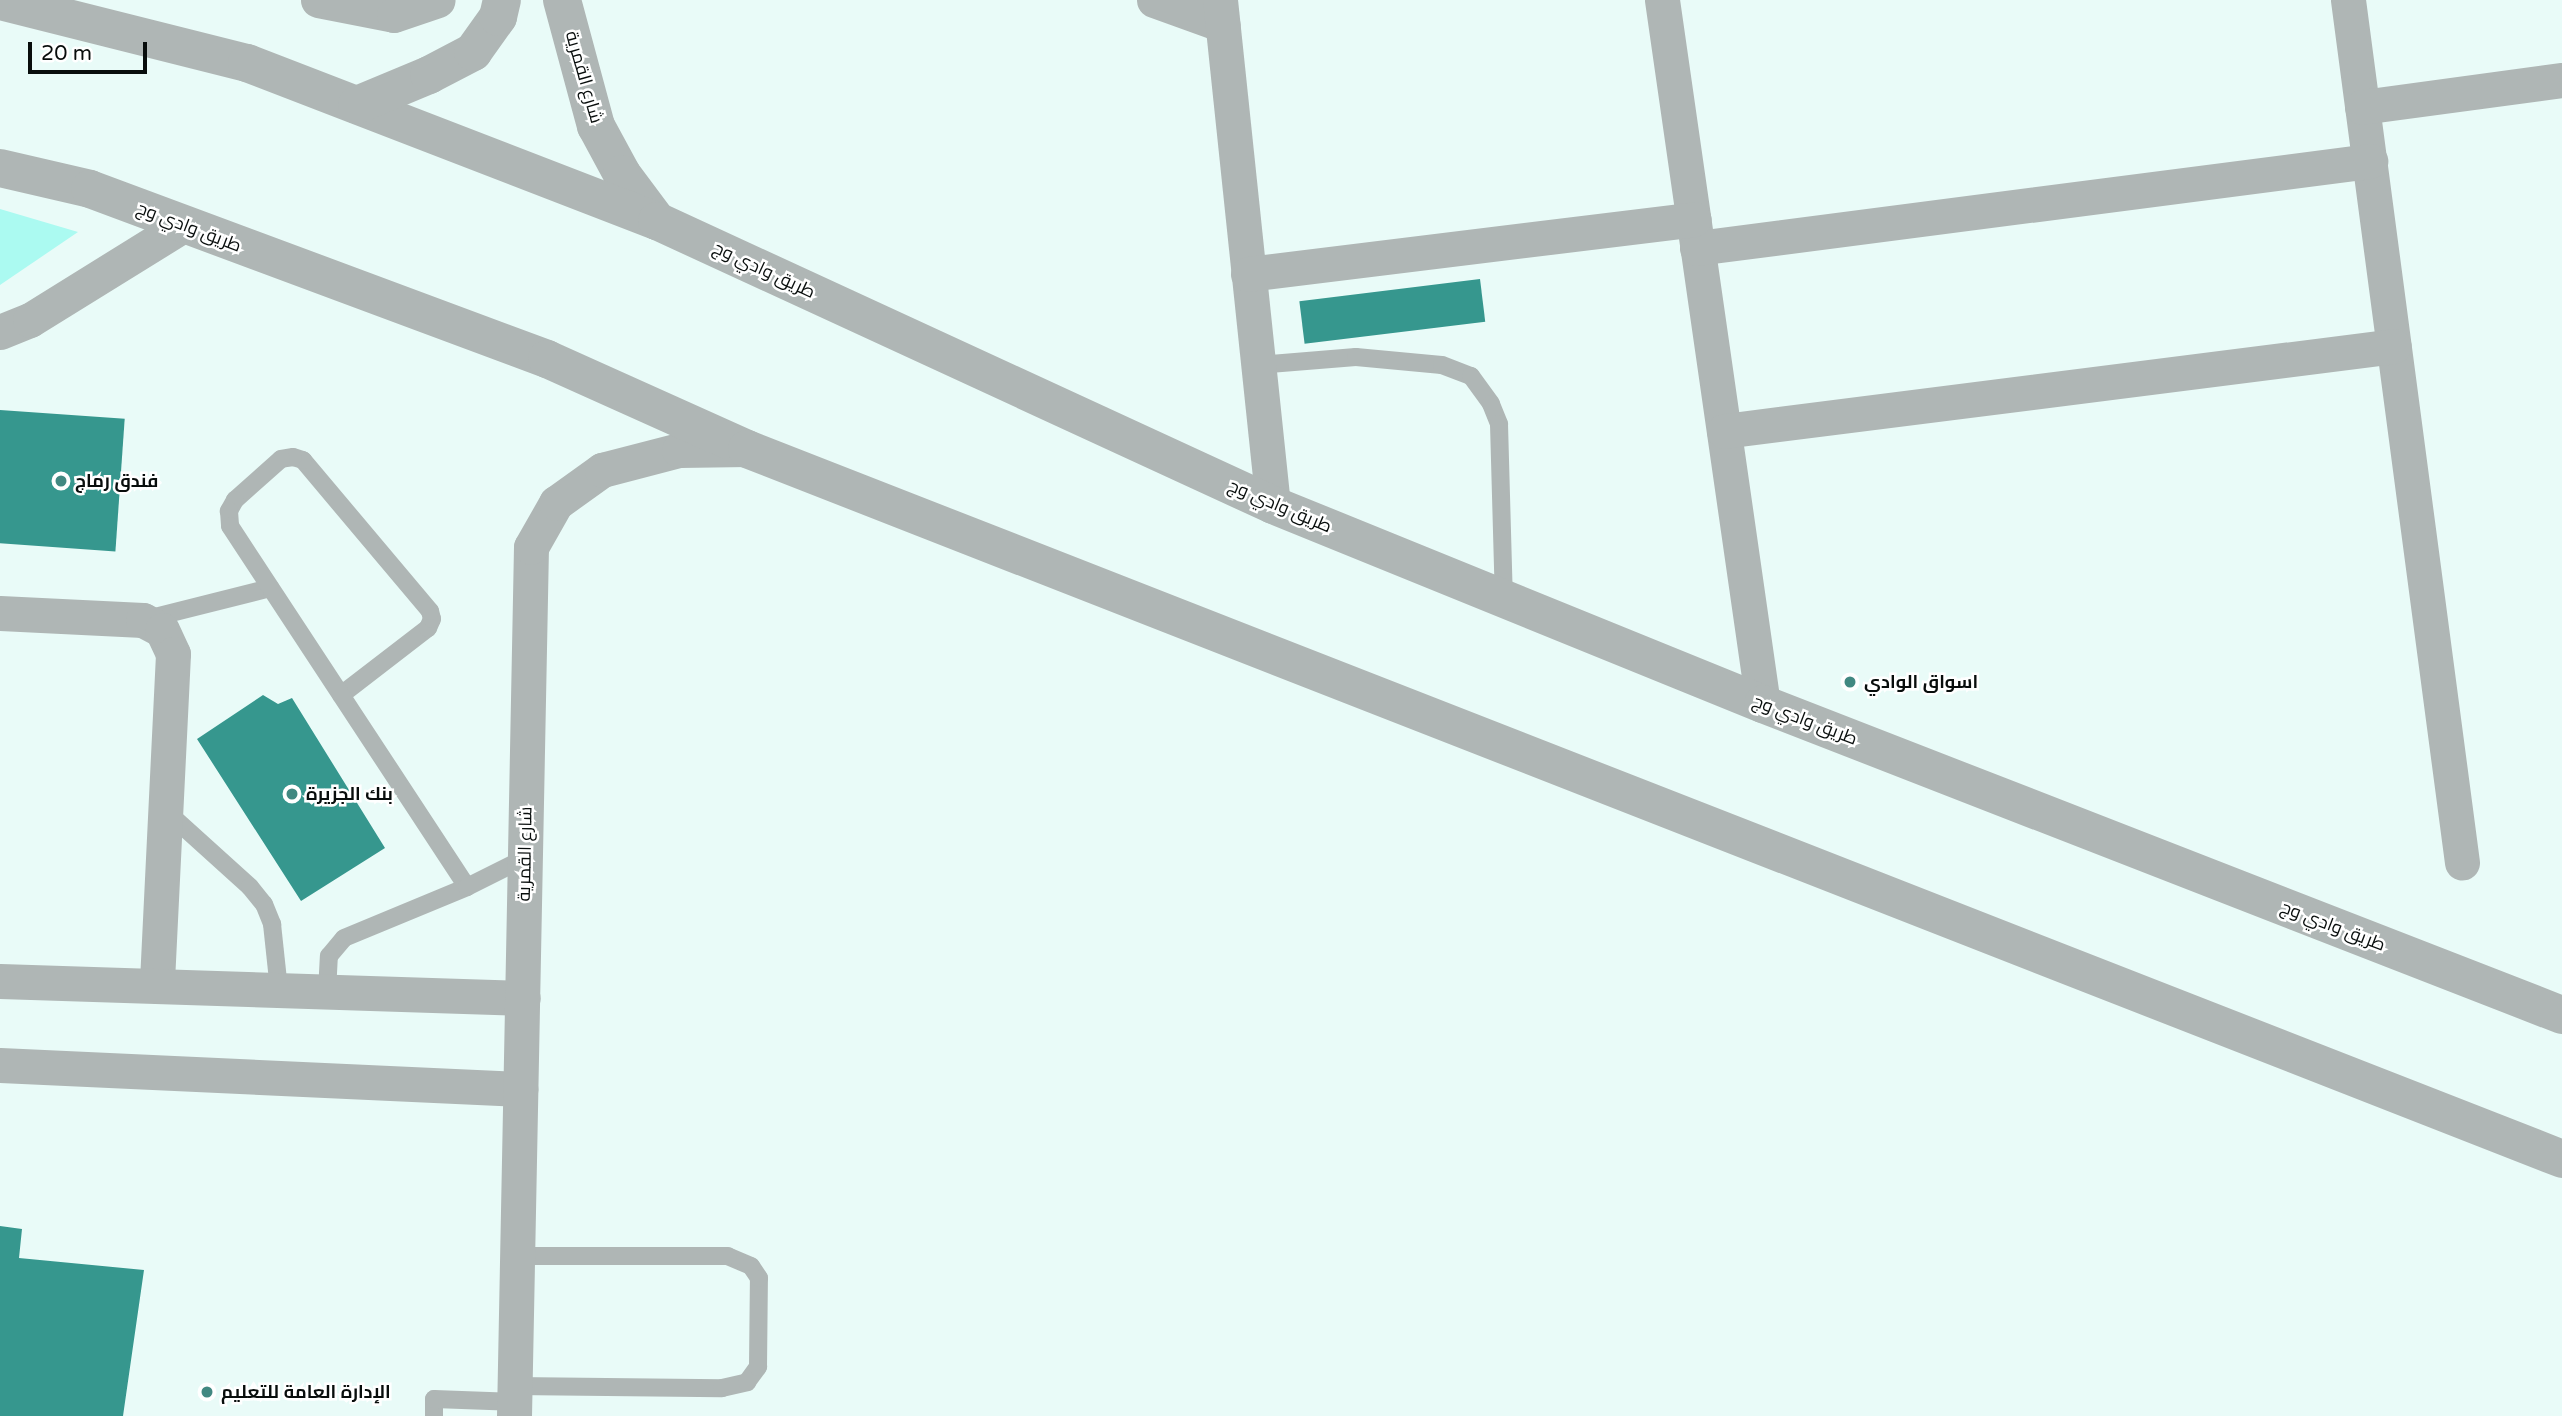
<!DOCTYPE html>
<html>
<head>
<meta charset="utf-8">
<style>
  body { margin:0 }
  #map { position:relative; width:2562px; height:1416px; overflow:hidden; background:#e9fbf8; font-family:"Varela Round",Cairo,sans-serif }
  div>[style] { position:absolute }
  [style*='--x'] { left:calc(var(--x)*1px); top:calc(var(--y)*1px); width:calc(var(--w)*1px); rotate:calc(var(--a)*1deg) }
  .green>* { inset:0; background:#abfaf1 }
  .building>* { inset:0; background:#36978e; transform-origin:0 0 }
  .service>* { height:18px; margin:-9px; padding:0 9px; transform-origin:9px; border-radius:9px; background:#afb6b5 }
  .minor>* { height:35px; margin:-17.5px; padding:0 17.5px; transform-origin:17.5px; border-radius:17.5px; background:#afb6b5 }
  .tertiary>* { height:38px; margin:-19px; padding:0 19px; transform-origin:19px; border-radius:19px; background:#afb6b5 }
  .dots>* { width:19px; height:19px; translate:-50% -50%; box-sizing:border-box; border:4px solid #fff; border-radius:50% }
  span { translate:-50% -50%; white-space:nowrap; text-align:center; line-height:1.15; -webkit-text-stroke:5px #fff; paint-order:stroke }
  .street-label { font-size:18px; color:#080d0c }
  .poi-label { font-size:18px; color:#080d0c; font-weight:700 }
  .left { translate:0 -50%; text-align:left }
  .scale { position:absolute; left:28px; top:42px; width:119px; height:32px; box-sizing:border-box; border:4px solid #080d0c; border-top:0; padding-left:9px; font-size:21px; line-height:24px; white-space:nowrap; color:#080d0c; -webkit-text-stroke:5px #fff; paint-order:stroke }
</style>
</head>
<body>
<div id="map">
  <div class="green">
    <i style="clip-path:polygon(0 209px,78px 232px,0 285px)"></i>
  </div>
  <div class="building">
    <i style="left:1480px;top:279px;width:43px;height:182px;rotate:83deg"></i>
    <i style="left:0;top:410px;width:125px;height:133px;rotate:4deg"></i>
    <i style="clip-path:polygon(263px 695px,278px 704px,292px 698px,385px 848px,301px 901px,197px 739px)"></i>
    <i style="clip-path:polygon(0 1226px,22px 1229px,19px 1258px,144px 1270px,123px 1416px,0 1416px)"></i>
  </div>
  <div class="service">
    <i style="--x:1258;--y:365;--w:98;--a:-4.7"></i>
    <i style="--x:1356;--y:357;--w:86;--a:5.3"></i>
    <i style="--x:1442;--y:365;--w:31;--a:21"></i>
    <i style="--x:1471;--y:376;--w:34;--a:54"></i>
    <i style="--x:1491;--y:404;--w:22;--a:68"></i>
    <i style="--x:1499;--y:424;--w:174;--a:88.4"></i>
    <i style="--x:147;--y:619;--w:127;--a:-14.1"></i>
    <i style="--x:341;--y:695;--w:110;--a:-37.6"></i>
    <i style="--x:428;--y:628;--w:10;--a:-66"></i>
    <i style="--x:432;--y:619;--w:8;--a:-104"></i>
    <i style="--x:430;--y:611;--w:197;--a:-130.1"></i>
    <i style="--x:303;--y:460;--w:10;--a:-163"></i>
    <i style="--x:293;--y:457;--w:12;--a:171"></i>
    <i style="--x:281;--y:459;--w:62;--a:138.3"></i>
    <i style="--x:235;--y:500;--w:13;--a:119"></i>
    <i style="--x:229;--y:511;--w:15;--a:86"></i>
    <i style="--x:230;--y:526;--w:432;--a:56.7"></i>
    <i style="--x:166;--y:811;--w:113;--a:42.1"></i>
    <i style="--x:250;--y:887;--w:22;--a:51"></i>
    <i style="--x:264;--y:904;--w:22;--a:68"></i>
    <i style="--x:272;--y:924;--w:66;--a:83.9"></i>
    <i style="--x:327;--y:992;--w:36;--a:-87"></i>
    <i style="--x:329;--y:956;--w:23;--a:-50"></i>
    <i style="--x:344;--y:938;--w:133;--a:-22.5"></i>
    <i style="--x:467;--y:887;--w:65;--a:-26.6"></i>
    <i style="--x:514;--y:1386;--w:208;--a:0.6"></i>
    <i style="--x:722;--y:1388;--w:26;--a:-13"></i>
    <i style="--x:747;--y:1382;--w:19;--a:-54"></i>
    <i style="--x:758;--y:1367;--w:89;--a:-89.4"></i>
    <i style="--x:759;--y:1278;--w:14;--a:-124"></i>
    <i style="--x:751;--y:1266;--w:25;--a:-157"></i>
    <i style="--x:728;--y:1256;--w:211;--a:180"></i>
    <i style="--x:434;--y:1416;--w:17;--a:-90"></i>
    <i style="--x:434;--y:1399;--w:80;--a:2.1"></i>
  </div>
  <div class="minor">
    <i style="--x:318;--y:0;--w:77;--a:11.2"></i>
    <i style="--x:394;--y:15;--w:46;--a:-18.8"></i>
    <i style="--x:1154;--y:0;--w:73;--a:19.9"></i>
    <i style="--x:1220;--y:0;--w:508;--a:84.01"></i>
    <i style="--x:1662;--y:0;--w:711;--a:81.84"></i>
    <i style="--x:2348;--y:0;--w:870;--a:82.47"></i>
    <i style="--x:2362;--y:107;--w:202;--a:-7.7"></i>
    <i style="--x:1697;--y:248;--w:679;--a:-7.37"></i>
    <i style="--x:1248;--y:274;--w:449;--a:-7"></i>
    <i style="--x:0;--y:332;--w:32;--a:-22"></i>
    <i style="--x:30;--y:320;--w:180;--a:-31.8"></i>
    <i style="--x:1724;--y:431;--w:675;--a:-7.23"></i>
    <i style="--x:0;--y:613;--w:143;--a:2.8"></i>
    <i style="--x:143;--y:620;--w:21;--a:28"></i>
    <i style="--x:162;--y:630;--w:26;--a:65"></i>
    <i style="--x:173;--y:654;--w:332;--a:92.8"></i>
    <i style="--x:0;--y:981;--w:523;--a:1.86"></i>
    <i style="--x:0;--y:1065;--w:521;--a:2.64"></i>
    <i style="--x:514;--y:1416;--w:869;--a:-88.88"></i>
    <i style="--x:531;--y:547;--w:51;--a:-60.4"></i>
    <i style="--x:556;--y:503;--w:57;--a:-35.7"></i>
    <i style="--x:602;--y:470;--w:80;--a:-14.6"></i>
    <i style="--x:679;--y:450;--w:68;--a:-0.8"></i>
  </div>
  <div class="tertiary">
    <i style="--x:562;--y:0;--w:131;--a:74.9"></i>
    <i style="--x:596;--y:126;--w:55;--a:61.6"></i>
    <i style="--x:622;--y:174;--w:59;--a:53.3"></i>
    <i style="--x:0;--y:1;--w:255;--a:14.1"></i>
    <i style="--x:247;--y:63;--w:439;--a:21.1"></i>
    <i style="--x:657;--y:221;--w:678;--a:24.75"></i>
    <i style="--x:1273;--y:505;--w:529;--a:22.1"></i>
    <i style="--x:1763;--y:704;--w:857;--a:21.27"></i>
    <i style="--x:357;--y:105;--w:78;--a:-22.6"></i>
    <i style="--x:429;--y:75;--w:50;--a:-27.6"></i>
    <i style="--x:473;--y:52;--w:43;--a:-54.5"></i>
    <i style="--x:498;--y:17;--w:17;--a:-77"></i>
    <i style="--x:0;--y:168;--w:92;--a:13.1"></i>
    <i style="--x:90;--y:189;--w:488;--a:20.4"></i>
    <i style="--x:547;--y:359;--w:219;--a:24.2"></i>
    <i style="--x:747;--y:449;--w:1949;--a:21.36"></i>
  </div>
  <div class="dots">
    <i style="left:61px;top:481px;background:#418881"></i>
    <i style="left:1850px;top:682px;background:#418881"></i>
    <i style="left:292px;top:794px;background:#418881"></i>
    <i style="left:207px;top:1392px;background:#418881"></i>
  </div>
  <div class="street-label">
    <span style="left:584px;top:77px;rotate:74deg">شارع القمرية</span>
    <span style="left:189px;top:227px;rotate:21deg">طريق وادي وج</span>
    <span style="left:764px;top:270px;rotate:25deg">طريق وادي وج</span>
    <span style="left:1280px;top:506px;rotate:23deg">طريق وادي وج</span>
    <span style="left:1805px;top:720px;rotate:21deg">طريق وادي وج</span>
    <span style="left:525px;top:854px;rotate:-89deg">شارع القمرية</span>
    <span style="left:2333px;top:926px;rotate:21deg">طريق وادي وج</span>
  </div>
  <div class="poi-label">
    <span class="left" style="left:75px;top:481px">فندق رماج</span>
    <span class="left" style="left:1864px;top:682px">اسواق الوادي</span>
    <span class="left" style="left:306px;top:794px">بنك الجزيرة</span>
    <span class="left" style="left:221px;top:1392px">الإدارة العامة للتعليم</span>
  </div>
  <div class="scale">20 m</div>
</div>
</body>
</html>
